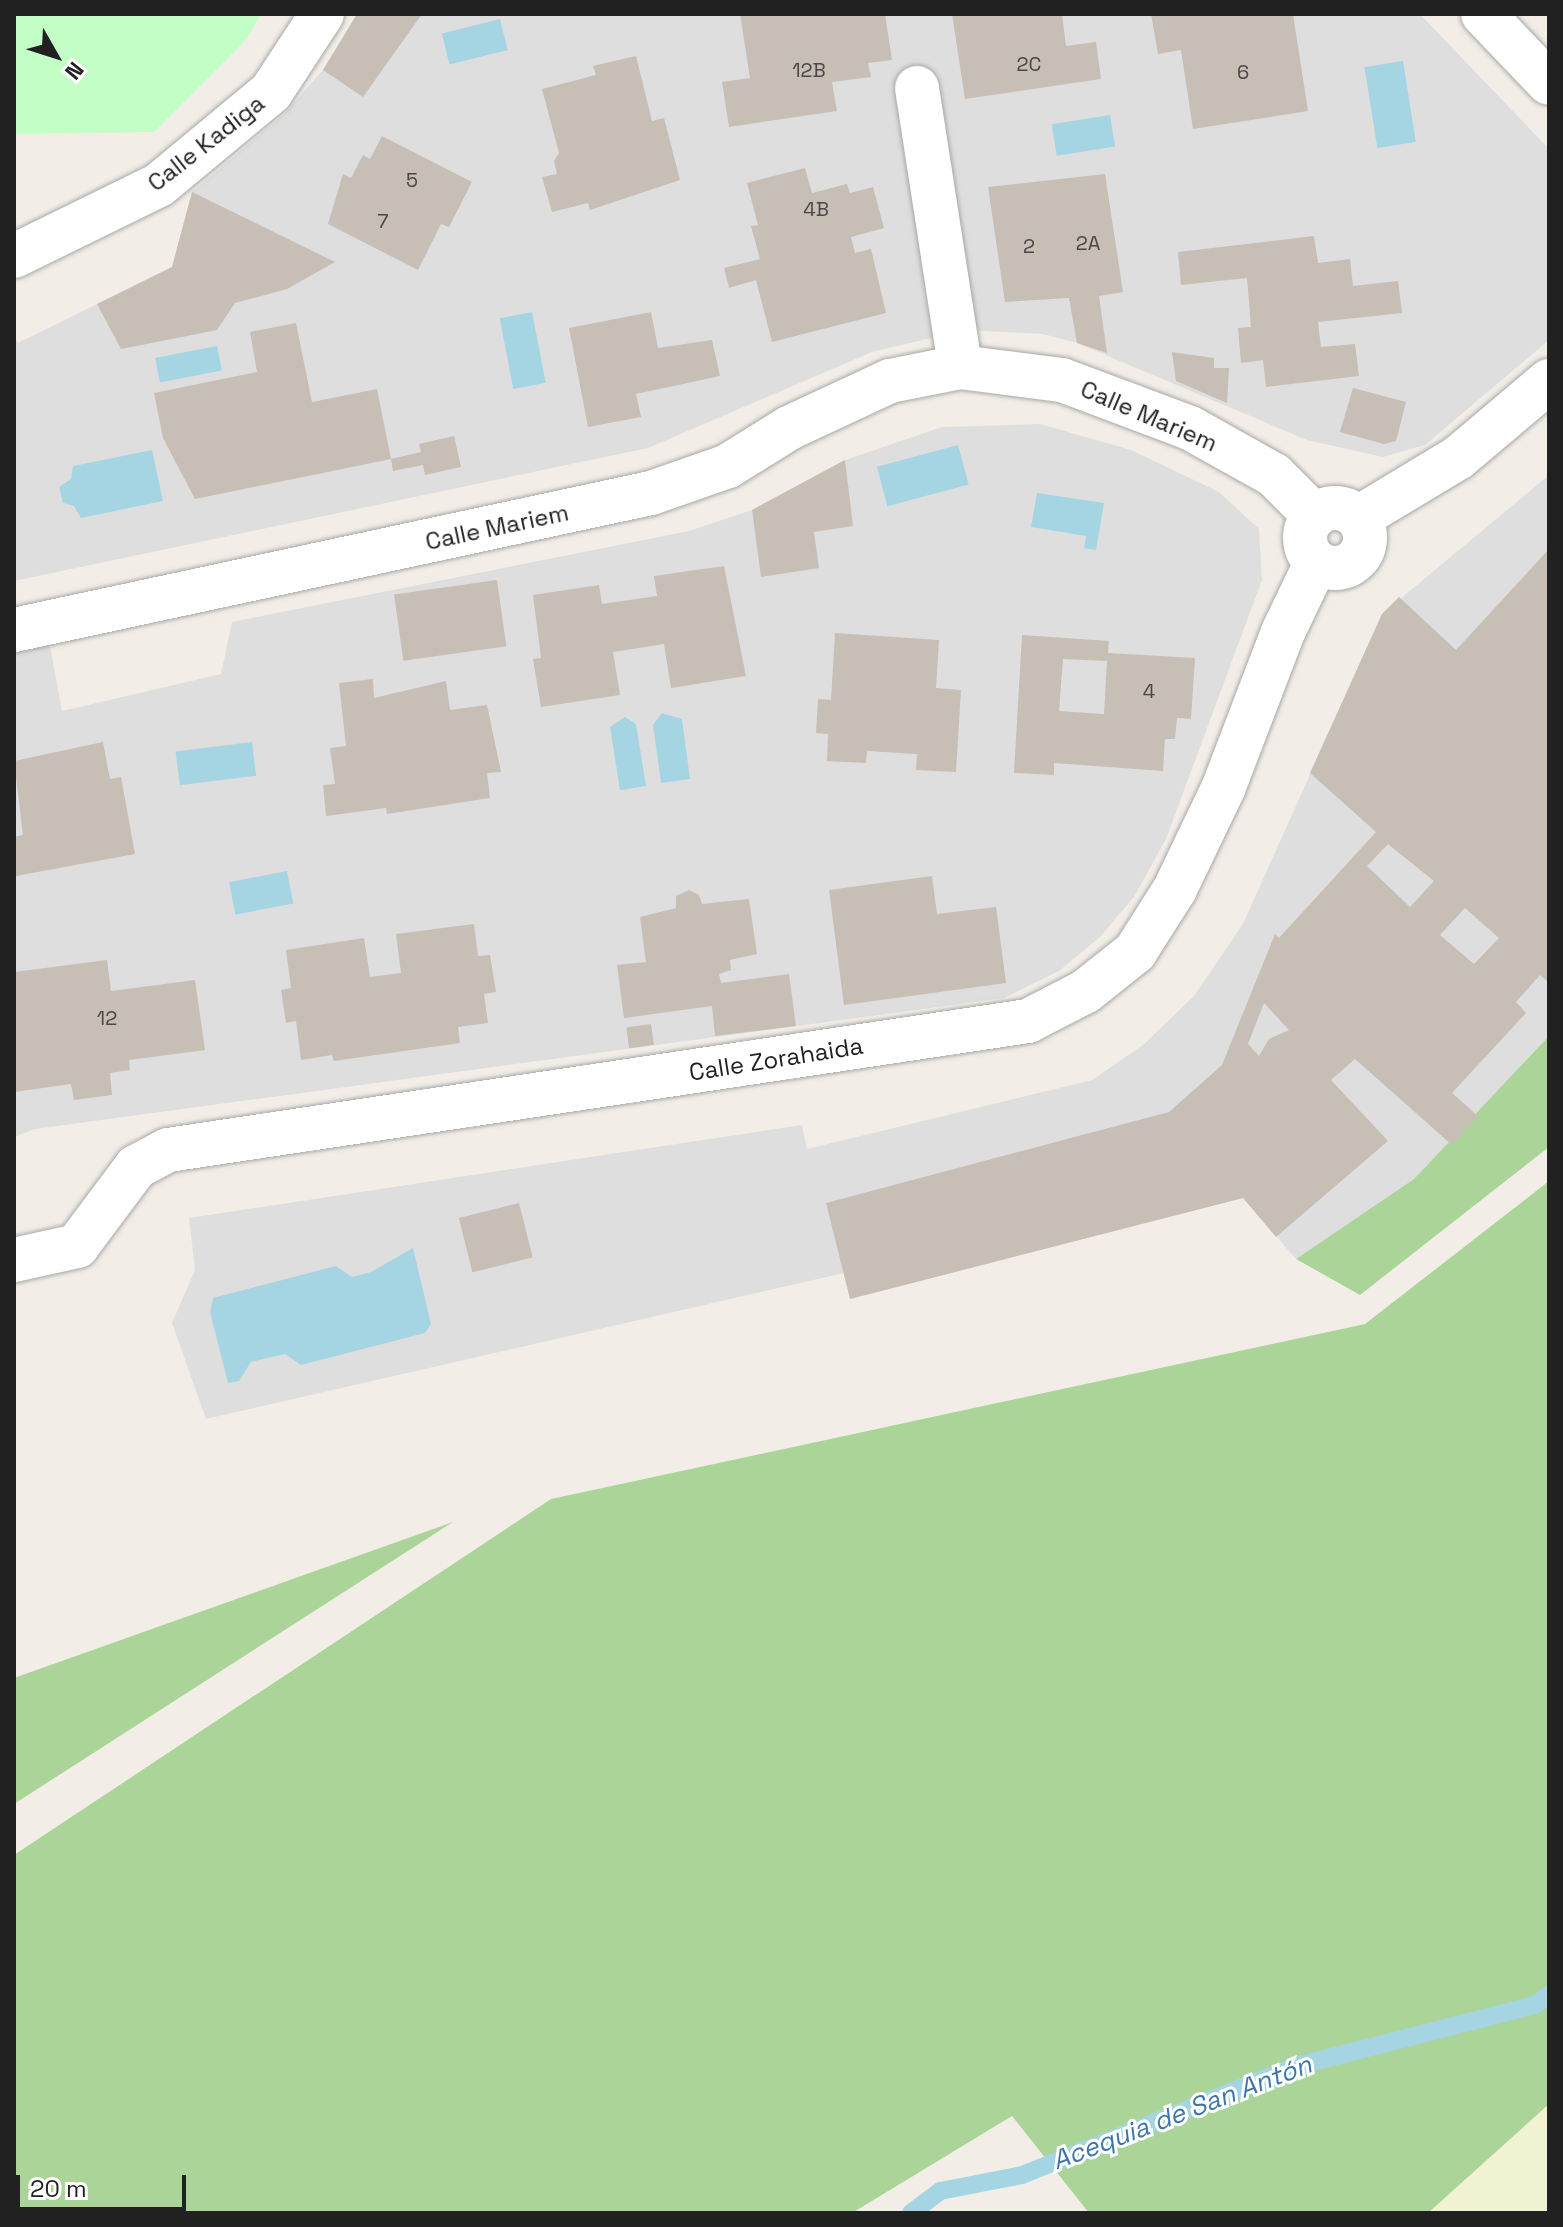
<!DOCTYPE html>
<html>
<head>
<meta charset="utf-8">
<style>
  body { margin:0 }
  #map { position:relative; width:1563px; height:2227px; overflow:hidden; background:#f2eee7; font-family:"Space Grotesk",sans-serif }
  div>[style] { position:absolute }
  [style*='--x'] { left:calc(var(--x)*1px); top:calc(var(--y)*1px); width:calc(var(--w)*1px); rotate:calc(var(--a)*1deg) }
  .residential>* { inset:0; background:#dfdede }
  .farmland>* { inset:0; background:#f0f2d1 }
  .forest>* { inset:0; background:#abd499 }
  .park>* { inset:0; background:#c2fec6 }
  .water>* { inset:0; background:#a5d5e3; transform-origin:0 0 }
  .stream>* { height:18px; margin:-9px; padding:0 9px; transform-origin:9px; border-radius:9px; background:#a5d5e3 }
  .building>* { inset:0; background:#c7beb6; transform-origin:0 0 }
  .roads { filter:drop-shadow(0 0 2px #a8a8a8) drop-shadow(0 0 2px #a8a8a8) }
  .minor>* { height:44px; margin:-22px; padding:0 22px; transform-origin:22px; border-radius:22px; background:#fff }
  .minor>.ring { margin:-22px; padding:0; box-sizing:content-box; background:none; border:44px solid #fff; border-radius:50% }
  span { translate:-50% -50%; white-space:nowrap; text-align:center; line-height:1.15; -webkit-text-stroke:6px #fff; paint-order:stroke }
  .number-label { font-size:20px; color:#4a4846 }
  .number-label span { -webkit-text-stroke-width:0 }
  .street-label { font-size:24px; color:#212121 }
  .water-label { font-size:26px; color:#3f76a9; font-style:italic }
  .frame { position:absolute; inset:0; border:16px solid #212121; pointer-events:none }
  .north { position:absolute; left:16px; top:16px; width:80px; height:80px; -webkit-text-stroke:6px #fff; paint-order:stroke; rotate:129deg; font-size:22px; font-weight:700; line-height:32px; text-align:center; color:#212121 }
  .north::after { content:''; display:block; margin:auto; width:28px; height:36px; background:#212121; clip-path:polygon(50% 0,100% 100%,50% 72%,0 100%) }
  .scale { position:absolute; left:16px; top:2175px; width:170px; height:36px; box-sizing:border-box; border:4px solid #212121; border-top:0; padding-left:10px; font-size:24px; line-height:28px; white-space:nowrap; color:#212121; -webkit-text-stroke:6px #fff; paint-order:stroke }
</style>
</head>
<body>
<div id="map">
  <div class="residential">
    <i style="clip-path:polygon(357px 14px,1420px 14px,1549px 149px,1549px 340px,1425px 445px,1383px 457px,1307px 440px,1077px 343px,1043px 334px,965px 330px,872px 352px,648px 448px,14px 581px,14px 337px,18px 343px,172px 267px,192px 192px,283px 115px,323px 70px)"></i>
    <i style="clip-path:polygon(1040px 424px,1131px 450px,1219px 492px,1259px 529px,1262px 580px,1166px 839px,1134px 897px,1100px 937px,1059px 971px,1004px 998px,35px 1129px,14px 1137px,14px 648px,49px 641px,62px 711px,221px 674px,232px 622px,689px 531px,752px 510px,845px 460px,942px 427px)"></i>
    <i style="clip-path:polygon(1549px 475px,1549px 1036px,1414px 1179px,1296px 1259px,1243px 1198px,850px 1299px,844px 1273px,206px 1419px,172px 1323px,195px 1270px,189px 1218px,802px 1125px,807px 1149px,1092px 1080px,1143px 1045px,1194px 996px,1243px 924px,1382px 614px)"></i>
  </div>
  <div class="farmland">
    <i style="clip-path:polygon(1549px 2104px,1549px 2213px,1428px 2213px)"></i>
  </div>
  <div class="forest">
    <i style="clip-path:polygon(1549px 1036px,1549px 1147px,1360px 1295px,1296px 1259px,1414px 1179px)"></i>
    <i style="clip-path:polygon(1549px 1181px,1549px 2104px,1428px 2213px,1089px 2213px,1012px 2116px,852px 2213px,14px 2213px,14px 1855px,551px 1499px,1365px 1324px)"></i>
    <i style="clip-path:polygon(453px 1522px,14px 1804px,14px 1678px)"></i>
  </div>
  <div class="park">
    <i style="clip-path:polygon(14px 14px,261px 14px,245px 41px,154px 132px,14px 134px)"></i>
  </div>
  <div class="water">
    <i style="left:500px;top:19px;width:32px;height:60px;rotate:76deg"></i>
    <i style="left:1403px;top:61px;width:82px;height:39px;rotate:81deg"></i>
    <i style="left:1110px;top:115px;width:32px;height:59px;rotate:81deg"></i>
    <i style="left:532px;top:312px;width:72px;height:33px;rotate:79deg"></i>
    <i style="left:217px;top:346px;width:25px;height:63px;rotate:79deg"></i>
    <i style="left:958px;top:445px;width:41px;height:84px;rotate:75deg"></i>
    <i style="clip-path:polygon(152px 450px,163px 501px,81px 518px,74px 506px,63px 503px,59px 487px,71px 479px,73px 466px)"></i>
    <i style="clip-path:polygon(1037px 493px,1104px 503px,1096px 550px,1084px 548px,1086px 536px,1031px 527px)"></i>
    <i style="clip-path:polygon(662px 713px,682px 719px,690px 779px,661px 783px,653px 725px)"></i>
    <i style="clip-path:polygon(625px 717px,636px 724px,646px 786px,620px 790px,610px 727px)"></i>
    <i style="left:252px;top:742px;width:34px;height:77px;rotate:83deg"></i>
    <i style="left:287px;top:871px;width:33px;height:59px;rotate:79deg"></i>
    <i style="clip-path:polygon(413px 1248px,431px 1324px,425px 1333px,301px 1365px,285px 1354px,251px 1362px,239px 1381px,228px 1383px,210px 1312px,213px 1298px,336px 1266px,352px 1277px,371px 1272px)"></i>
  </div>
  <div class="stream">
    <i style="--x:911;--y:2213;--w:36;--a:-37"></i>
    <i style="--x:940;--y:2191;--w:84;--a:-11"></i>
    <i style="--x:1022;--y:2175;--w:292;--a:-21.7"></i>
    <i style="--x:1293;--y:2067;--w:250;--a:-14.4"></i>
    <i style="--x:1535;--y:2005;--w:17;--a:-36"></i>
  </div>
  <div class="building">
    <i style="clip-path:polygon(357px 14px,422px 14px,363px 97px,323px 70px)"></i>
    <i style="clip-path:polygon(740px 14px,885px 14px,892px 60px,868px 63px,871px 77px,832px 82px,837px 111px,729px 127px,722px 82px,750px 78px)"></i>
    <i style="clip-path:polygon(952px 14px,1062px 14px,1066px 46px,1096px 42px,1101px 79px,965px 99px)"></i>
    <i style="clip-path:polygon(1151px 14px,1293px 14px,1308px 111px,1193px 129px,1181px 50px,1158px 54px)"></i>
    <i style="clip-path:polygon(636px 56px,652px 121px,664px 118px,680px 180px,590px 210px,588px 203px,552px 212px,542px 177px,557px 174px,554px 161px,559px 153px,542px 89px,596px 75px,593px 66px)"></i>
    <i style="clip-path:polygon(382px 136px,472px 182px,449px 227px,441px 224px,418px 270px,328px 224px,343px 174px,351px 178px,363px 155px,370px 159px)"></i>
    <i style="clip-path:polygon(805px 168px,812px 193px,847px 184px,850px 193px,873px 187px,884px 228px,851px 237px,855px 253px,871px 249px,886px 313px,772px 342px,756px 280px,729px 288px,724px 268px,760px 259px,751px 226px,758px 225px,747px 183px)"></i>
    <i style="clip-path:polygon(1105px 174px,1123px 292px,1099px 296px,1107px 353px,1077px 343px,1069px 298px,1005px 302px,988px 187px)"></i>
    <i style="clip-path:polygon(192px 192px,335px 262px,287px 289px,235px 303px,217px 330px,121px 349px,97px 304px,172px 267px)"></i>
    <i style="clip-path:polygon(1314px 236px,1318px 263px,1350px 259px,1353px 286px,1398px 281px,1402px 313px,1318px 322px,1321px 347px,1355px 344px,1359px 376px,1266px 387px,1263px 360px,1241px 363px,1238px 328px,1251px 327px,1247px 278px,1181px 285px,1178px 252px)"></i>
    <i style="clip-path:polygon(651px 312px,658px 348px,712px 340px,720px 376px,636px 394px,641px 417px,588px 427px,569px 328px)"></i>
    <i style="clip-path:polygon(296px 323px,312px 402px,377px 389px,391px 459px,195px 499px,163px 438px,154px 393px,257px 372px,250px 332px)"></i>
    <i style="clip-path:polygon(1172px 352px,1214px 358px,1214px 368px,1229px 368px,1227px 403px,1176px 381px)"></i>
    <i style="clip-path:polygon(1353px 388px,1406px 402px,1396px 441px,1384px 444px,1340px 432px)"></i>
    <i style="clip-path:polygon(454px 436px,461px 467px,425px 475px,423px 465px,393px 471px,391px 459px,421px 452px,419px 444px)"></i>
    <i style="clip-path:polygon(845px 460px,853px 526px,814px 532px,819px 568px,761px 577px,752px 510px)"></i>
    <i style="clip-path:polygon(evenodd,1549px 549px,1549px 983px,1540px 975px,1516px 1002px,1526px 1013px,1452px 1093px,1478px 1116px,1452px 1145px,1355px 1059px,1331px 1080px,1388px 1141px,1276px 1237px,1243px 1198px,850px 1299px,826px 1203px,1169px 1112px,1222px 1065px,1275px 934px,1279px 938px,1376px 832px,1310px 773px,1382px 614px,1399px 597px,1456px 650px,1549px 549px,1388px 844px,1434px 881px,1410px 907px,1367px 866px,1388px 844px,1549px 549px,1465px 908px,1499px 938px,1474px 964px,1440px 935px,1465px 908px,1549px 549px,1264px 1003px,1289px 1030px,1269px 1039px,1259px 1056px,1248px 1044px,1264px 1003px)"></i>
    <i style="clip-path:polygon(724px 566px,746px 676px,671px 688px,664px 644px,613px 652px,620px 695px,541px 707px,533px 659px,541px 658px,533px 595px,599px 585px,602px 604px,657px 596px,654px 576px)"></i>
    <i style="left:497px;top:580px;width:67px;height:104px;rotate:82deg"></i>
    <i style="clip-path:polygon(835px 633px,939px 640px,936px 688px,961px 690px,956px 772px,916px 770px,917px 754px,867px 751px,866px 763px,827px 761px,828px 734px,816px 733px,818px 699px,831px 700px)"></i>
    <i style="clip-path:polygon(evenodd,1022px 635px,1109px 641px,1108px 653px,1195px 658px,1191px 719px,1177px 718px,1175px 739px,1165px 739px,1163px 771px,1054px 763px,1054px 775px,1014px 773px,1022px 635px,1063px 659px,1107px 661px,1104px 714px,1059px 711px,1063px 659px)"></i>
    <i style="clip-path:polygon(373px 679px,374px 698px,446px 681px,450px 710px,487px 705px,501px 772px,487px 773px,490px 798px,387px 814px,386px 808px,326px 816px,323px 785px,335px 784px,330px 748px,346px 746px,339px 683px)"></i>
    <i style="clip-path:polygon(103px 742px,110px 779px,121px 777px,135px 854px,16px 876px,14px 837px,23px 835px,14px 761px)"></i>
    <i style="clip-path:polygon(932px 876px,937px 914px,996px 907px,1006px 983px,844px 1005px,829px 890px)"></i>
    <i style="clip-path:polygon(689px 890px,699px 895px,702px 904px,749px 899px,757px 954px,730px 960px,731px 970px,719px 974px,721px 983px,789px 974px,796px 1026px,715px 1036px,712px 1006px,624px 1018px,617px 965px,646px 962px,640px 917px,676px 908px,676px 896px)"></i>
    <i style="clip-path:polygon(474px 924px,478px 956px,490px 955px,496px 992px,484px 994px,488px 1023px,458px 1027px,460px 1043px,334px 1061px,332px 1055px,301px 1060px,296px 1021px,286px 1023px,281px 990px,291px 988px,286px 950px,364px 938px,370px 977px,401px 973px,396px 934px)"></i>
    <i style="clip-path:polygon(107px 960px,111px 991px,195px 980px,205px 1050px,129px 1060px,130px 1070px,110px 1073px,112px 1095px,74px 1100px,71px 1084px,14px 1092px,14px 972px)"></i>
    <i style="left:651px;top:1024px;width:21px;height:25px;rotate:82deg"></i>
    <i style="left:519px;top:1203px;width:56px;height:62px;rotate:76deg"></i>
  </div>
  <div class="roads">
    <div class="minor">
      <i style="--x:1483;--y:14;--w:95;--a:46.3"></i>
      <i style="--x:917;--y:88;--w:282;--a:81.2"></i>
      <i style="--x:14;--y:256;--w:161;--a:-26.1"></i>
      <i style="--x:159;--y:185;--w:146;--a:-39.7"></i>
      <i style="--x:271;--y:92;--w:93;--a:-56.8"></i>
      <i class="ring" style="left:1305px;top:508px;width:16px;height:16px"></i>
      <i style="--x:1358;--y:518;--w:118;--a:-31.1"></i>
      <i style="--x:1459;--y:457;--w:118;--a:-40.2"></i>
      <i style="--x:14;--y:630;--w:652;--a:-12.14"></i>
      <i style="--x:651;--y:493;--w:82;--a:-19.3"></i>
      <i style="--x:728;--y:466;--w:72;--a:-31.9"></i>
      <i style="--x:789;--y:428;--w:111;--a:-25"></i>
      <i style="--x:890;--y:381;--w:71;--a:-11.3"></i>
      <i style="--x:960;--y:367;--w:103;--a:7.3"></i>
      <i style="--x:1062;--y:380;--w:137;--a:20.6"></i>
      <i style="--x:1190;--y:428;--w:96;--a:29.2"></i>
      <i style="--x:1274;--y:475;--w:58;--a:45"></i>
      <i style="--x:14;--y:1260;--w:65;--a:-12.5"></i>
      <i style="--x:77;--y:1246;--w:99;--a:-53.2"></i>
      <i style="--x:136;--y:1167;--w:36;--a:-28"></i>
      <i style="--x:168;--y:1150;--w:870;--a:-8.53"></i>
      <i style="--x:1028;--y:1021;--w:65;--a:-27.3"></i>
      <i style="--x:1086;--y:991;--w:63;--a:-38.5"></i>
      <i style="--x:1135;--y:952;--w:75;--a:-57.6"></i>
      <i style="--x:1175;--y:889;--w:111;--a:-64.4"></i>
      <i style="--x:1223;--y:789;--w:168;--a:-69.1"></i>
      <i style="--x:1283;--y:632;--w:76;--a:-64.4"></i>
    </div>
  </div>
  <div class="number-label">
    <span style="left:1029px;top:64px">2C</span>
    <span style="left:809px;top:70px">12B</span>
    <span style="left:1243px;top:72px">6</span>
    <span style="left:412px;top:180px">5</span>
    <span style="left:816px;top:209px">4B</span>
    <span style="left:383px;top:221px">7</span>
    <span style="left:1088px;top:243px">2A</span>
    <span style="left:1029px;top:246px">2</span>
    <span style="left:1149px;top:691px">4</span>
    <span style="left:107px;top:1018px">12</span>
  </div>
  <div class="street-label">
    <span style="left:206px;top:143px;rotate:-38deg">Calle Kadiga</span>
    <span style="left:1149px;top:416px;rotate:23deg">Calle Mariem</span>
    <span style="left:497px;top:527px;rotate:-12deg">Calle Mariem</span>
    <span style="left:776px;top:1059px;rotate:-9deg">Calle Zorahaida</span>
  </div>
  <div class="water-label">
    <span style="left:1182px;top:2113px;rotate:-21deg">Acequia de San Antón</span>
  </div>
  <div class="frame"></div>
  <div class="north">N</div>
  <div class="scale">20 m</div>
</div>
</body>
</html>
